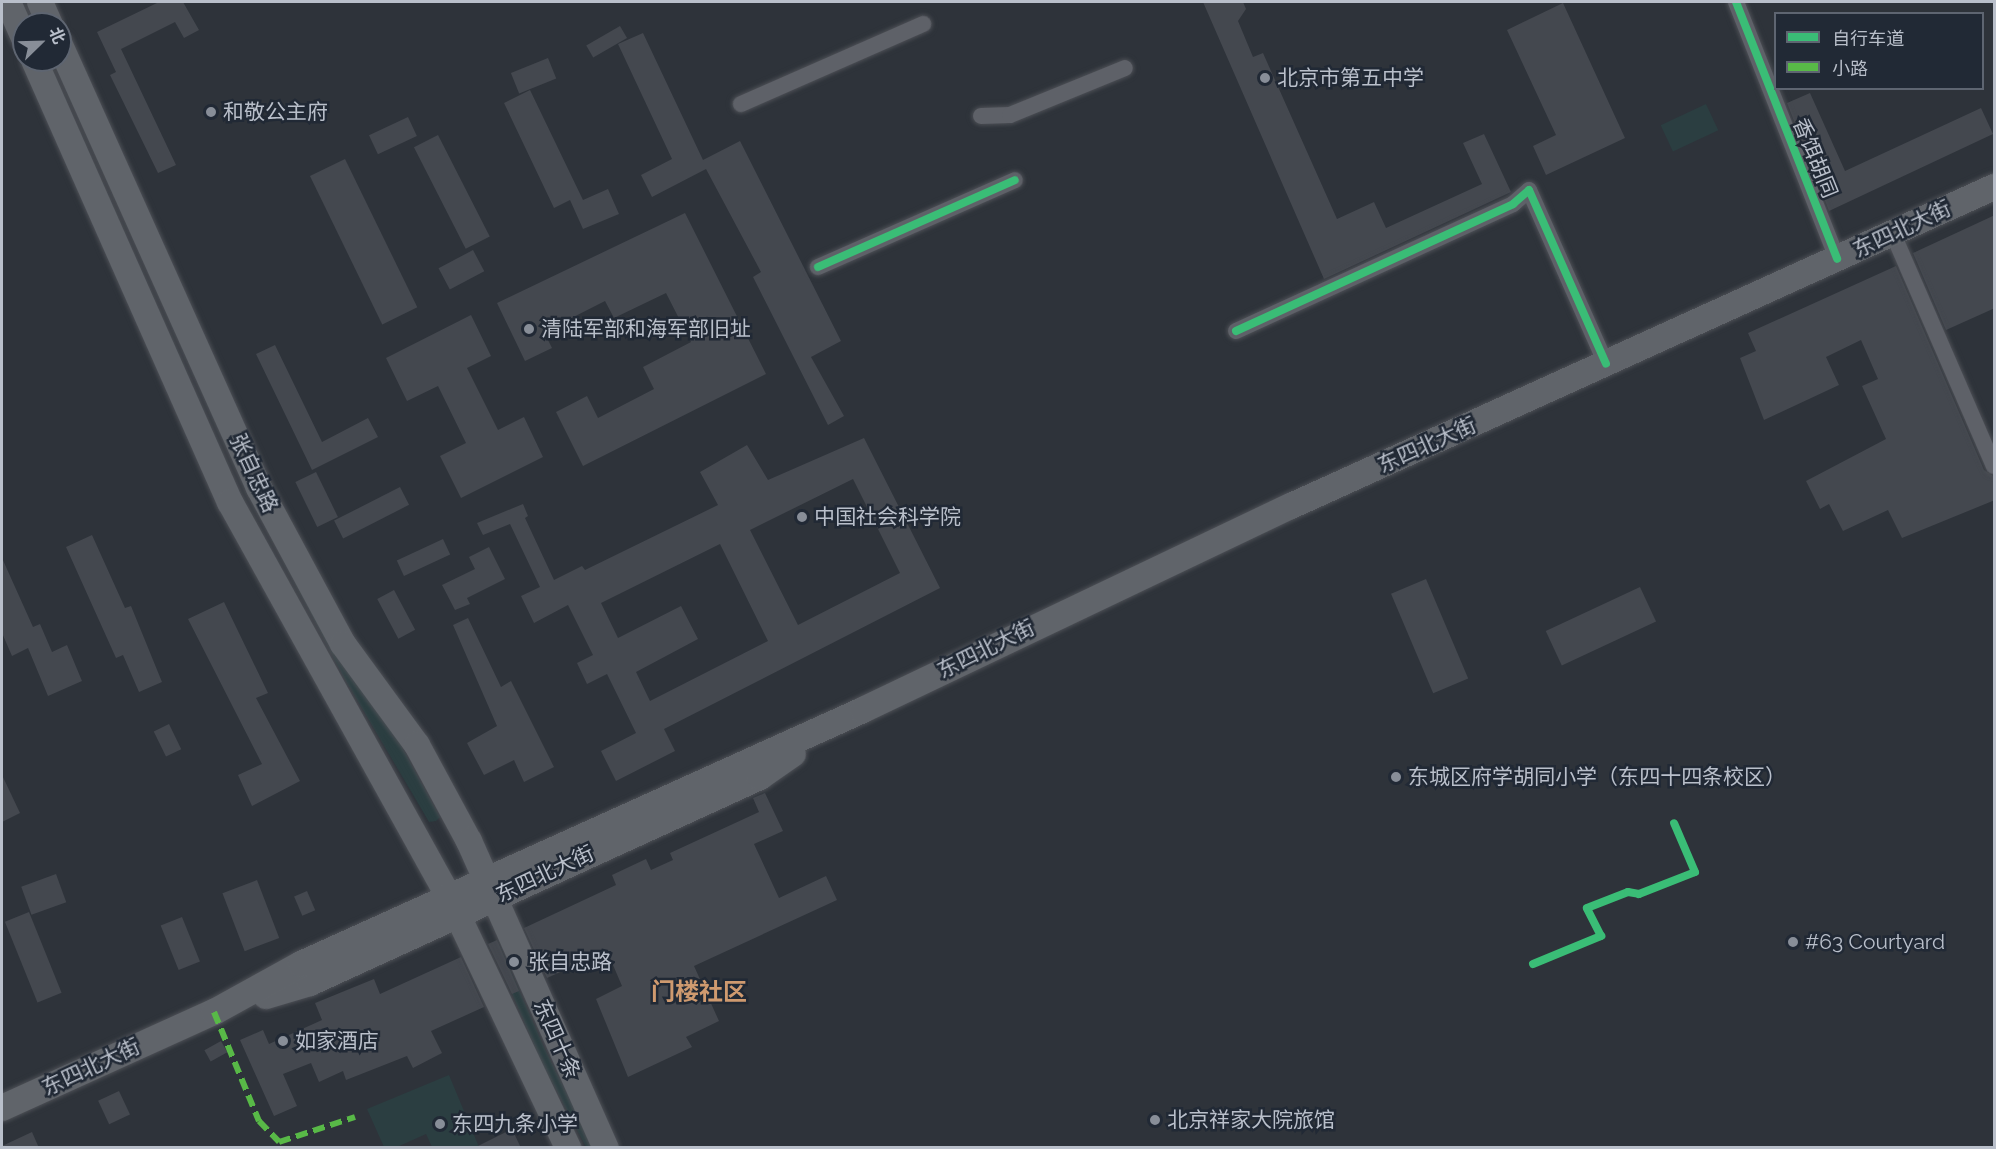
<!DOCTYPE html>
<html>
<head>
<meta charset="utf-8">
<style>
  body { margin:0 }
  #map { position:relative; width:1996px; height:1149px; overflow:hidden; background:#2e333a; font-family:Raleway,"Noto Sans SC",sans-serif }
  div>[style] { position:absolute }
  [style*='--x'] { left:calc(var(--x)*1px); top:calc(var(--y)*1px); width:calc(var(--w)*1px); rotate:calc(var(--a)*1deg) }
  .green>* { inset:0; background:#2b3e41; transform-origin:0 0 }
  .building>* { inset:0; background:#44484f; transform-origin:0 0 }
  .roads { filter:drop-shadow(0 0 2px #4c4f55) drop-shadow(0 0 2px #4c4f55) }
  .street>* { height:16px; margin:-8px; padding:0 8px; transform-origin:8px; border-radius:8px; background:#5e6168 }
  .primary>* { height:26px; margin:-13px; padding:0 13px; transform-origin:13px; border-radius:13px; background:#60646a }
  .quiet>* { height:6px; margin-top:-3px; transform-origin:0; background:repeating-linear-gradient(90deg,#58b947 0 12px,transparent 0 18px) }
  .cycleway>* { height:8px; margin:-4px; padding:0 4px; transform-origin:4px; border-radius:4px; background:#3abd76 }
  .dots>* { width:16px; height:16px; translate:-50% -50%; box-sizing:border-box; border:3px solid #212935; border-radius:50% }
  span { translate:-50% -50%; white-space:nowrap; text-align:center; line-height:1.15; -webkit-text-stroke:5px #212935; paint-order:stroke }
  .poi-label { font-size:21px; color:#b9bfca }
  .left { translate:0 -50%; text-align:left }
  .street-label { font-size:21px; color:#b9bfca }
  .quarter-label { font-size:24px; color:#cf9a6f; font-weight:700 }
  .frame { position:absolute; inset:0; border:3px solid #b9bfca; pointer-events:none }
  .legend { position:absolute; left:1774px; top:12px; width:210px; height:78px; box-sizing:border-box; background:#212935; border:2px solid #5e6571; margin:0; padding:8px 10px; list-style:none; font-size:18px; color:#b9bfca }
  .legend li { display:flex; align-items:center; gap:12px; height:30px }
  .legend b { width:30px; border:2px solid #5e6571 }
  .north { position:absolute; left:12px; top:12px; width:60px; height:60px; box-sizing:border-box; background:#212935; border:2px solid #5e6571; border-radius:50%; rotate:67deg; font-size:16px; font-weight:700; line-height:24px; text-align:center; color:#b9bfca }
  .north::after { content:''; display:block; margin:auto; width:21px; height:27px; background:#888e98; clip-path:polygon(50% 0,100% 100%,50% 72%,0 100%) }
</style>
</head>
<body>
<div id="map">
  <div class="green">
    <i style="left:1706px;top:104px;width:29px;height:50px;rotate:65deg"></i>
    <i style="clip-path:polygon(280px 554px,397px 738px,440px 817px,436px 821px,429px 822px,343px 676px)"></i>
    <i style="clip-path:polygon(498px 942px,544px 1047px,593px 1147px,586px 1147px,541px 1061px,491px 945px)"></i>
    <i style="clip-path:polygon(449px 1075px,479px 1147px,432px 1147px,426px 1134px,397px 1147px,384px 1147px,367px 1109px)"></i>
  </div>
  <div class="building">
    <i style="clip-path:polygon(159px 2px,183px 2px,199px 30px,184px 38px,175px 22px,121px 49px,176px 165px,158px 173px,110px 75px,116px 72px,97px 32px)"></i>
    <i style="clip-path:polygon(1203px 2px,1243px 2px,1246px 9px,1238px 21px,1253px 57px,1263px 53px,1337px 219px,1374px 202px,1386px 228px,1482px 184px,1463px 143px,1484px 134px,1511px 192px,1324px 279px)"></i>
    <i style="clip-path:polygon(1563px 3px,1625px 138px,1546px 175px,1533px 146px,1556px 135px,1507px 30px)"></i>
    <i style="left:620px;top:26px;width:14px;height:39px;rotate:60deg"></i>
    <i style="clip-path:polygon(643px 33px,703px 160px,740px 141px,841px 341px,811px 357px,844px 416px,828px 425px,753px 277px,761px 272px,706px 169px,652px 197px,641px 175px,672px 159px,618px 44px)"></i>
    <i style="left:548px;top:58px;width:22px;height:40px;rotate:68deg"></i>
    <i style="clip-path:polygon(530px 90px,583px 200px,608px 189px,619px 214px,583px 229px,570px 200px,554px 208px,504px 103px)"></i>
    <i style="clip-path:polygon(1810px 93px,1845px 171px,1981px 108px,1993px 134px,1829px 211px,1787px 103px)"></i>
    <i style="left:408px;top:117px;width:21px;height:43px;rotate:65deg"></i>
    <i style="left:438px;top:135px;width:114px;height:27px;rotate:63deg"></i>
    <i style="left:345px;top:159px;width:165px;height:39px;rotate:64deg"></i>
    <i style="clip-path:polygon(685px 213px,766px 374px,583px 466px,556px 412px,587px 396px,598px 418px,654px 389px,643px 367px,691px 342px,666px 293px,614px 318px,605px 301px,544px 332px,552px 348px,525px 361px,497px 303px)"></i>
    <i style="clip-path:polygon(1995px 215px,1995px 308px,1946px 330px,1913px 253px)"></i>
    <i style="left:473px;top:250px;width:24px;height:39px;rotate:62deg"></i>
    <i style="clip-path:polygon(1896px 266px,1984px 470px,1995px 477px,1995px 500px,1902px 538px,1888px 510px,1843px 531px,1829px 504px,1820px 509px,1806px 481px,1886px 439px,1862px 386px,1878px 379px,1861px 340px,1826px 357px,1839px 385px,1764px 420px,1740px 358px,1756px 351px,1748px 333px)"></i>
    <i style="clip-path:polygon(471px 315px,491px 356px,467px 368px,498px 430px,524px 417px,543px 457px,461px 498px,440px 456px,466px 443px,438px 386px,407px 401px,386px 358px)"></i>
    <i style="clip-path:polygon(275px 345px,322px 442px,368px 418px,378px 437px,312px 470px,256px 354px)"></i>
    <i style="clip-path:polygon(evenodd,864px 438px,940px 588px,664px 729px,675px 751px,616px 781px,601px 751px,636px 733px,607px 674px,587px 684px,577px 663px,593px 655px,568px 605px,534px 623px,521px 596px,540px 587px,510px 524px,483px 535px,477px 523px,523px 504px,528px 516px,525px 518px,554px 580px,582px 566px,585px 570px,718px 505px,700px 472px,747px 445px,768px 480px,864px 438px,853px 479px,900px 573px,798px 625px,750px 530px,853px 479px,864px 438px,720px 544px,768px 641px,650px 701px,636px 672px,698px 639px,681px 606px,618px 638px,601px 603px,720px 544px)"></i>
    <i style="left:316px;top:472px;width:50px;height:23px;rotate:64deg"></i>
    <i style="left:400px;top:487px;width:20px;height:74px;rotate:63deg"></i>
    <i style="clip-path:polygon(92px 535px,125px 608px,131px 606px,162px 682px,139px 692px,123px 655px,116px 658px,66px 547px)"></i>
    <i style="left:443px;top:539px;width:17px;height:51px;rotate:65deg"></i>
    <i style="clip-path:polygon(489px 547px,505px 579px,467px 598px,470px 604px,455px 610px,442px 585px,475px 569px,469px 557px)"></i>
    <i style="clip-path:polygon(2px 558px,33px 627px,40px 624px,52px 652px,67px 645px,82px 681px,48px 696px,28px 648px,12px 656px,2px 633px)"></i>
    <i style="left:1426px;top:579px;width:108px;height:38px;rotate:67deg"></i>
    <i style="left:1640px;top:587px;width:38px;height:104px;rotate:65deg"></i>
    <i style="left:394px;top:590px;width:45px;height:19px;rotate:62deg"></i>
    <i style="clip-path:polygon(224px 602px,268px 693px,256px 698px,300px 781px,252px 806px,238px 775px,262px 764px,188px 619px)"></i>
    <i style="clip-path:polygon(468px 618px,501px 687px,511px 681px,554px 767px,524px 782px,514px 760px,484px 775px,467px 743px,497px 726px,453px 625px)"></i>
    <i style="left:169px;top:724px;width:28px;height:17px;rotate:64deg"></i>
    <i style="clip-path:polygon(2px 775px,20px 813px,2px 822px)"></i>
    <i style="clip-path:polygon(765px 793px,783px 831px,754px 844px,779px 898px,826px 876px,837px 900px,694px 966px,719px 1021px,686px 1037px,692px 1047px,628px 1077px,596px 999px,622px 986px,607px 951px,547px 978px,524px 928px,616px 885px,612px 875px,646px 859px,651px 870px,673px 860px,670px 853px,759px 812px,753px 798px)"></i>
    <i style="left:56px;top:874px;width:30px;height:37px;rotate:70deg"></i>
    <i style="left:257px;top:880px;width:62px;height:37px;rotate:69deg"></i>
    <i style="left:307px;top:891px;width:21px;height:14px;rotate:67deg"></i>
    <i style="left:29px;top:912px;width:87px;height:26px;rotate:68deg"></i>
    <i style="left:182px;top:917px;width:48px;height:23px;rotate:68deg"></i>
    <i style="clip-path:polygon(497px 940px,519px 991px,512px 994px,488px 944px)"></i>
    <i style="clip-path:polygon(461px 957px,484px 1007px,431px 1031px,442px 1053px,413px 1068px,407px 1056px,346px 1080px,343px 1071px,319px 1082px,311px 1063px,283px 1074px,297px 1106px,274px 1116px,240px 1040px,263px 1030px,269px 1044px,322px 1020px,315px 1003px,374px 979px,380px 994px)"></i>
    <i style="left:221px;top:1041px;width:13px;height:19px;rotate:61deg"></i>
    <i style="left:119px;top:1091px;width:26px;height:23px;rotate:65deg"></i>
    <i style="clip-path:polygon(512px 1129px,521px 1148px,474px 1148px)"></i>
    <i style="clip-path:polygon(32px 1132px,39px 1148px,2px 1148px,2px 1146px)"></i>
  </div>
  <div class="roads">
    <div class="street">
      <i style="--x:1736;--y:2;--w:276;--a:68.5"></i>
      <i style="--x:741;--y:104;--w:199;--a:-23.7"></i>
      <i style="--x:981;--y:116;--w:29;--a:-2"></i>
      <i style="--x:1010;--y:115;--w:124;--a:-22.2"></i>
      <i style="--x:1893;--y:234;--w:253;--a:66.5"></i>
      <i style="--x:818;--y:267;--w:215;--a:-23.8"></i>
      <i style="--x:1236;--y:331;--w:305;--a:-24.6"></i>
      <i style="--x:1513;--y:204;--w:21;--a:-41"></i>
      <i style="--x:1529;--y:190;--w:190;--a:66.1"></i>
    </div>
    <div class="primary">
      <i style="--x:8;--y:2;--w:39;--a:66"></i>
      <i style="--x:40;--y:2;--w:24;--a:66"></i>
      <i style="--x:60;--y:45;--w:486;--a:65.8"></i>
      <i style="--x:259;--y:488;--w:177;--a:61.7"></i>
      <i style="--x:343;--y:644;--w:125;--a:53.8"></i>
      <i style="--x:417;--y:745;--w:109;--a:61.6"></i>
      <i style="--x:469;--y:841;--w:336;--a:66"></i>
      <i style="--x:34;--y:60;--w:484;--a:66.1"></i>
      <i style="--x:230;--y:502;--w:452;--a:61"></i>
      <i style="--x:449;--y:897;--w:278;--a:64.6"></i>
      <i style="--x:266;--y:996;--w:46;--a:-16.5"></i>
      <i style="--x:310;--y:983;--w:495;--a:-24.6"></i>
      <i style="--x:760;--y:777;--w:40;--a:-34.9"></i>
      <i style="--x:2;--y:1108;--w:233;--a:-24.4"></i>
      <i style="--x:214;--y:1012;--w:99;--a:-28.9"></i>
      <i style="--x:301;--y:964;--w:617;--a:-24.32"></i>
      <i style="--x:863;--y:710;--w:474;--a:-25.5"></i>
      <i style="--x:1291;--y:506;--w:772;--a:-24.41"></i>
    </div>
  </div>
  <div class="quiet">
    <i style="--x:214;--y:1012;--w:118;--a:67.6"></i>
    <i style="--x:259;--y:1121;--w:29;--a:46"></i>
    <i style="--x:279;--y:1142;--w:80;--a:-18.2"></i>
  </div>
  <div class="cycleway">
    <i style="--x:1736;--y:2;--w:276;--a:68.5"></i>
    <i style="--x:818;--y:267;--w:215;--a:-23.8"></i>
    <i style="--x:1236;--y:331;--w:305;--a:-24.6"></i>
    <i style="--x:1513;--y:204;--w:21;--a:-41"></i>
    <i style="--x:1529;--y:190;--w:190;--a:66.1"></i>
    <i style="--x:1533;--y:964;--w:74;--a:-22.4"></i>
    <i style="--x:1601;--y:936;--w:31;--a:-117"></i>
    <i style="--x:1587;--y:908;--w:44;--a:-21.3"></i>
    <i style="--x:1628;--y:892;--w:11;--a:10"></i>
    <i style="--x:1639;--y:894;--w:60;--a:-21.4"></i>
    <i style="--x:1695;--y:872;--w:53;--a:-113.2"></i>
  </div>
  <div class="dots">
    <i style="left:1265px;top:78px;background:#888e98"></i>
    <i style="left:211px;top:112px;background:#888e98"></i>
    <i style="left:529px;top:329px;background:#888e98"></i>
    <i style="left:802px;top:517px;background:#888e98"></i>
    <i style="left:1396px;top:777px;background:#888e98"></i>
    <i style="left:1793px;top:942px;background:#888e98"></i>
    <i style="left:514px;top:962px;background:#888e98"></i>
    <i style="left:283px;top:1041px;background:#888e98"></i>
    <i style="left:1155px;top:1120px;background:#888e98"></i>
    <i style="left:440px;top:1124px;background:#888e98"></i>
  </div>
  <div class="poi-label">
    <span class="left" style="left:1277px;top:78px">北京市第五中学</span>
    <span class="left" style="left:223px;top:112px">和敬公主府</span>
    <span class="left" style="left:541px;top:329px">清陆军部和海军部旧址</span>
    <span class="left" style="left:814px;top:517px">中国社会科学院</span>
    <span class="left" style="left:1408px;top:777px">东城区府学胡同小学（东四十四条校区）</span>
    <span class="left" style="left:1805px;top:942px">#63 Courtyard</span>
    <span class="left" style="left:528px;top:962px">张自忠路</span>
    <span class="left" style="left:295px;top:1041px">如家酒店</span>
    <span class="left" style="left:1167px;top:1120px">北京祥家大院旅馆</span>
    <span class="left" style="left:452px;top:1124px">东四九条小学</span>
  </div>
  <div class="street-label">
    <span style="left:1815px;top:158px;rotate:68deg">香饵胡同</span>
    <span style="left:1902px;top:229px;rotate:-25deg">东四北大街</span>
    <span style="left:1427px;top:445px;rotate:-24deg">东四北大街</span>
    <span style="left:254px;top:473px;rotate:65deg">张自忠路</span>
    <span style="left:986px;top:649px;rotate:-26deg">东四北大街</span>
    <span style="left:545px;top:874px;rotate:-25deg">东四北大街</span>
    <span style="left:557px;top:1039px;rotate:66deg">东四十条</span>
    <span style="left:91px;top:1067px;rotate:-25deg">东四北大街</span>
  </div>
  <div class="quarter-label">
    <span style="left:699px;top:992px">门楼社区</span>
  </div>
  <div class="frame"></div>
  <ul class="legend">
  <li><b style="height:8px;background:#3abd76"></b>自行车道</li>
  <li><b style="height:8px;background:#58b947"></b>小路</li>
  </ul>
  <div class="north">北</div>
</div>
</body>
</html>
